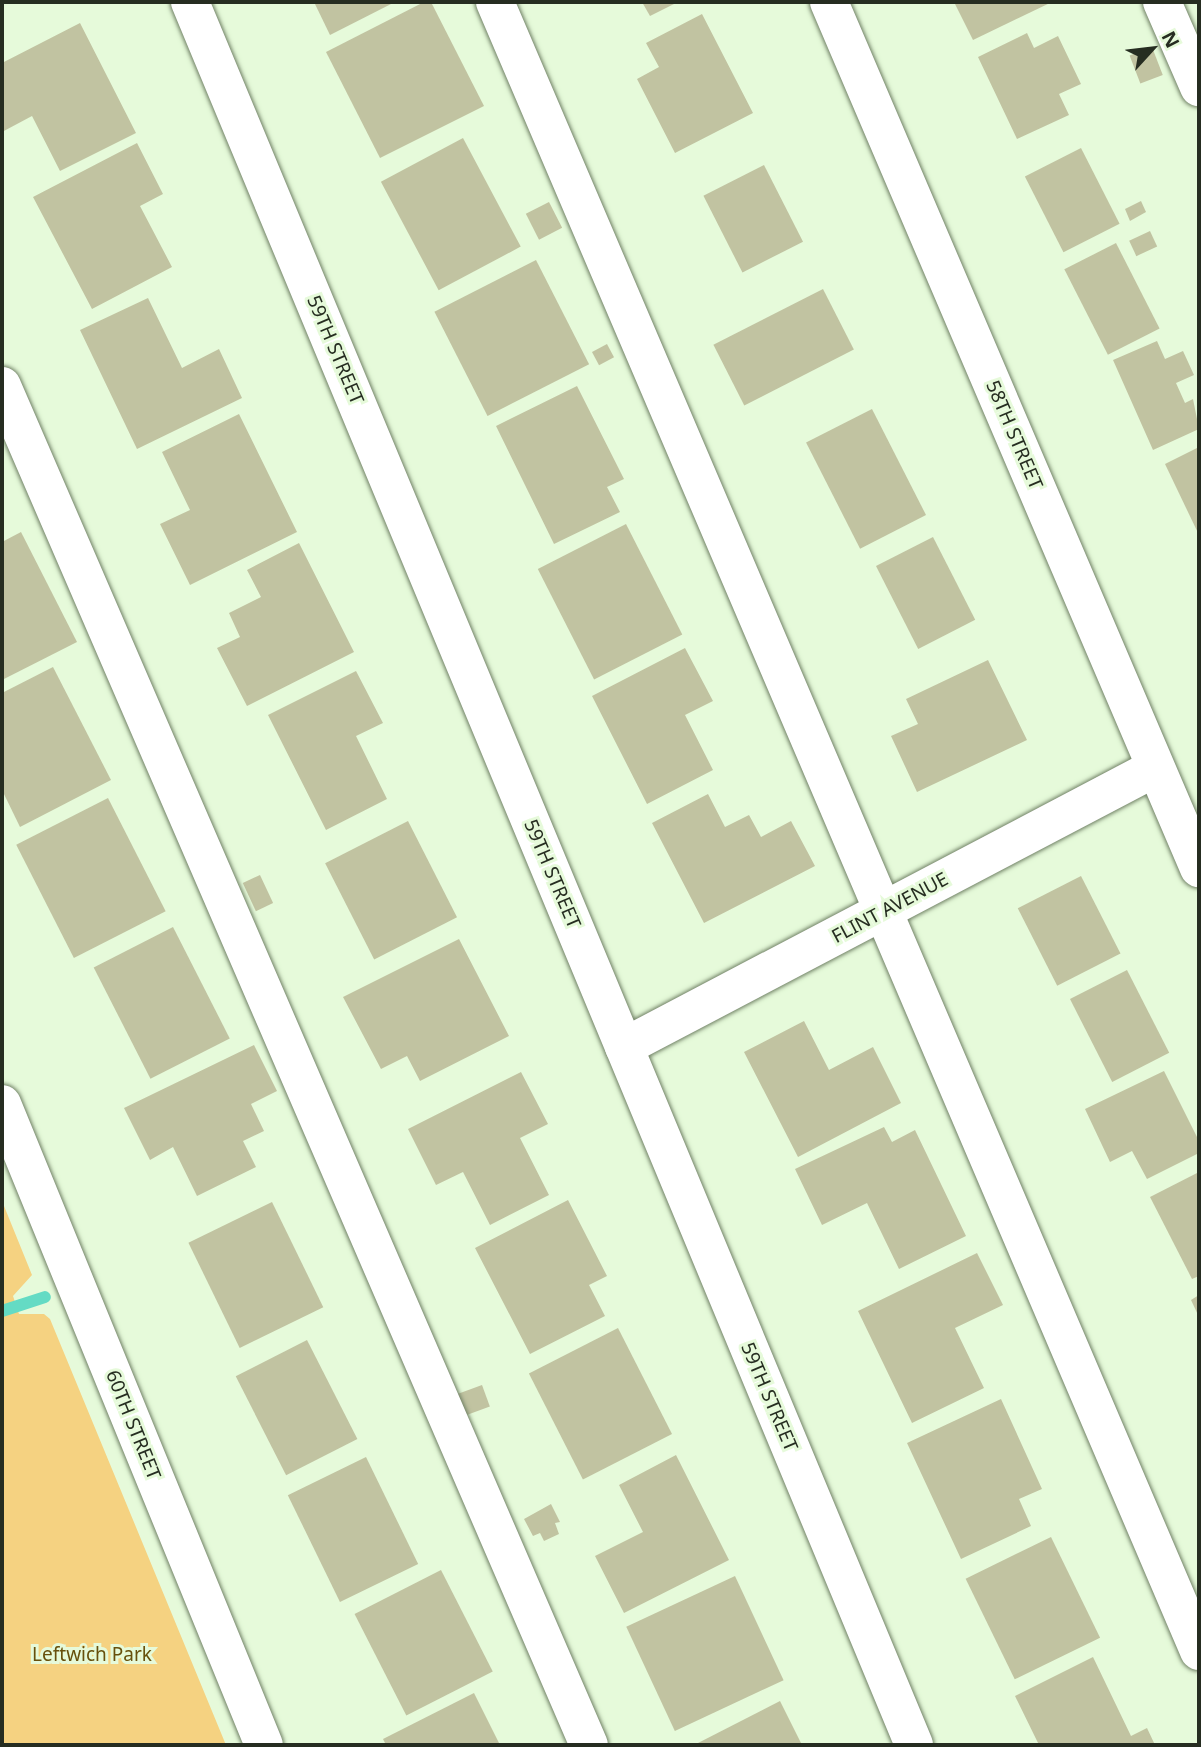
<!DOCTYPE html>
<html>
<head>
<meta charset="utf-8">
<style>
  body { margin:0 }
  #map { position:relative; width:1201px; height:1747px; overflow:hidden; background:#e6fada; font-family:"Noto Sans",sans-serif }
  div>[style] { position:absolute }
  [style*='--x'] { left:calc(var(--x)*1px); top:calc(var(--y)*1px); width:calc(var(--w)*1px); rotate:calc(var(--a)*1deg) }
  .green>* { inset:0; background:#f5d281 }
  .stream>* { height:12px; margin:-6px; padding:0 6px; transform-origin:6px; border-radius:6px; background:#64dbc4 }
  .building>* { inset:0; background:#c1c3a1; transform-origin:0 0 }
  .roads { filter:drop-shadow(0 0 2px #718266) drop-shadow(0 0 2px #718266) }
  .minor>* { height:38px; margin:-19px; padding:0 19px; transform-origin:19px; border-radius:19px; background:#fff }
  span { translate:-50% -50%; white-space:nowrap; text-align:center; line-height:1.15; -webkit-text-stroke:6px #e6fada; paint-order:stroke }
  .street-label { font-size:19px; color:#262d21 }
  .park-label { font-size:19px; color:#67500c }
  .frame { position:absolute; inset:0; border:4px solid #262d21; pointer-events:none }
  .north { position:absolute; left:1117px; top:14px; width:70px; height:70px; -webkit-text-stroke:5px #e6fada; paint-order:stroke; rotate:63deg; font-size:19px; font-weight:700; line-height:28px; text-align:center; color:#262d21 }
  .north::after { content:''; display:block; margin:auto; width:24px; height:32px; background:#262d21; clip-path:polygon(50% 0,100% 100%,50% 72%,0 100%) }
</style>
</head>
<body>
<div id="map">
  <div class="green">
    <i style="clip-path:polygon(2px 1201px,32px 1275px,13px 1296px,19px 1314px,44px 1314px,50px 1319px,226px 1745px,2px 1745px)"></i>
  </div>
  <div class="stream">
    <i style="--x:2;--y:1311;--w:45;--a:-18"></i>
  </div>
  <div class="building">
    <i style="clip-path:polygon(314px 2px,395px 2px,330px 35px)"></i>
    <i style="clip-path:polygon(424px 2px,431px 2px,484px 106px,380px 158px,326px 52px)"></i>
    <i style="clip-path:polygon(642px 2px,678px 2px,650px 16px)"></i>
    <i style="clip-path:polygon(954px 2px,1052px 2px,973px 40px)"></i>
    <i style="clip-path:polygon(702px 14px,753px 113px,675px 153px,637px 79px,659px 67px,646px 43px)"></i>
    <i style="clip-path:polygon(80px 23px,136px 133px,60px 171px,32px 116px,2px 132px,2px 63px)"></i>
    <i style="clip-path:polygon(1027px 33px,1034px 48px,1058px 36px,1081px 84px,1059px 94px,1069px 115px,1017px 139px,978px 57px)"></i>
    <i style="left:1152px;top:47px;width:30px;height:24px;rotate:69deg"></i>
    <i style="left:463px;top:138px;width:123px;height:93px;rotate:62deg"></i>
    <i style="clip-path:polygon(137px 143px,163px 194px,140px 206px,172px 267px,92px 309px,33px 197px)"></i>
    <i style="left:1081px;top:148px;width:85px;height:63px;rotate:63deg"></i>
    <i style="left:764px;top:165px;width:86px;height:68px;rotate:63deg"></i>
    <i style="clip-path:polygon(1141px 201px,1146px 212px,1130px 221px,1125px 209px)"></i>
    <i style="left:549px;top:202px;width:29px;height:26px;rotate:63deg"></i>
    <i style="left:1150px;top:231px;width:17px;height:23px;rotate:65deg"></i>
    <i style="left:1116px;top:243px;width:96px;height:58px;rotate:63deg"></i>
    <i style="left:536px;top:260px;width:117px;height:114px;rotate:63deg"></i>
    <i style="left:823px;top:289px;width:68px;height:123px;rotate:63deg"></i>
    <i style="clip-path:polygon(148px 298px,182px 368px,219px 349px,242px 398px,137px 449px,80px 330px)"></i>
    <i style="clip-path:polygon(1157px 341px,1165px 359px,1183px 351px,1194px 375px,1176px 383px,1185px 403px,1193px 399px,1199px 429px,1153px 450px,1113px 360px)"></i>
    <i style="left:607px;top:344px;width:15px;height:17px;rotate:62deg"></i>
    <i style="clip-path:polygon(577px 386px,624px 479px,607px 487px,620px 512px,554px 544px,496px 426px)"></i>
    <i style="left:872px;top:409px;width:119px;height:74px;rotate:63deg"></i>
    <i style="clip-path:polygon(239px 414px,297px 532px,190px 585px,160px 524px,190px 510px,162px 452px)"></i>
    <i style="clip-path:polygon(1199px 447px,1199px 535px,1165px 464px)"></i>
    <i style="left:626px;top:524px;width:124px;height:99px;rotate:63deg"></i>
    <i style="clip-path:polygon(21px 532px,77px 642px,2px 680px,2px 542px)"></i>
    <i style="left:933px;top:537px;width:93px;height:64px;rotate:63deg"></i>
    <i style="clip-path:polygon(299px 543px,354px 652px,247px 706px,217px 648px,240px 637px,229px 613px,261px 597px,247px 570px)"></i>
    <i style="clip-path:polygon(685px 648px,713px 701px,685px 715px,713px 770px,647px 804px,592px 696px)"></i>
    <i style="clip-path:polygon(988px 660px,1027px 740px,917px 792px,891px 736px,918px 724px,906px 699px)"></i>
    <i style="clip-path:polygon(53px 667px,111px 780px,20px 827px,2px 790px,2px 693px)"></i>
    <i style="clip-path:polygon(356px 671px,383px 723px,356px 736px,387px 799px,326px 830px,268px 715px)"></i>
    <i style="clip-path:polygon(708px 794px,725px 827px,749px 815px,761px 837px,791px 821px,815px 866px,704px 923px,652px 823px)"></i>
    <i style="left:108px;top:798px;width:127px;height:103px;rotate:63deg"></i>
    <i style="left:408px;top:821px;width:108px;height:93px;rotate:63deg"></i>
    <i style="left:260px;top:875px;width:31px;height:19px;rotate:65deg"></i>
    <i style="left:1081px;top:876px;width:87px;height:71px;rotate:63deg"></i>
    <i style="left:173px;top:927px;width:125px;height:89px;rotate:63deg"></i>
    <i style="clip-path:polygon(459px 939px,509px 1036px,420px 1081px,407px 1056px,381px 1069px,343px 997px)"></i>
    <i style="left:1127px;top:970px;width:93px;height:64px;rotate:63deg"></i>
    <i style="clip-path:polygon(804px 1021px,829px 1070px,873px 1047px,901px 1103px,798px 1157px,744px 1052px)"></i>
    <i style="clip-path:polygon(254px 1045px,277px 1091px,251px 1104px,264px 1131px,243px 1141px,256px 1167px,197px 1196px,173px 1147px,150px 1160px,124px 1108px)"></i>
    <i style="clip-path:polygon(1164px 1071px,1199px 1141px,1199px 1153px,1147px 1179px,1132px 1151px,1110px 1162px,1085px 1109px)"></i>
    <i style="clip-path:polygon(521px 1072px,548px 1124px,520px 1138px,549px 1195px,490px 1225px,463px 1172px,436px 1185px,408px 1129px)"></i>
    <i style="clip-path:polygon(884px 1127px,892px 1142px,915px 1130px,966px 1236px,899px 1269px,867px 1203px,822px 1225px,795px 1169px)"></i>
    <i style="clip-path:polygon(1199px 1172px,1199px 1276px,1192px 1279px,1150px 1197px)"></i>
    <i style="clip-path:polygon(568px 1200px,607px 1276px,589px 1285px,605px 1316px,530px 1354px,475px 1248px)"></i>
    <i style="left:272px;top:1202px;width:117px;height:93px;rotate:64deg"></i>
    <i style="clip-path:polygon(977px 1253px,1003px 1305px,955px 1328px,984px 1388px,912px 1423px,858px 1311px)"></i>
    <i style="clip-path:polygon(1199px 1295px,1199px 1317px,1191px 1300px)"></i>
    <i style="left:618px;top:1328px;width:119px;height:100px;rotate:63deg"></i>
    <i style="left:307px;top:1340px;width:111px;height:80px;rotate:63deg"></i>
    <i style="left:482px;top:1385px;width:23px;height:29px;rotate:70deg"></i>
    <i style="clip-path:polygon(1001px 1399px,1042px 1489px,1019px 1499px,1031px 1526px,961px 1559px,907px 1443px)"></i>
    <i style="clip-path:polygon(676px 1455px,729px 1560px,624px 1613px,595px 1556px,643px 1532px,619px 1485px)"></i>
    <i style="left:366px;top:1457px;width:119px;height:87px;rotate:64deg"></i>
    <i style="clip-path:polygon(551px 1504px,560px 1522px,555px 1523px,559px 1534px,544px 1541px,540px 1533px,533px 1536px,524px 1519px)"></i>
    <i style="left:1051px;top:1537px;width:112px;height:95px;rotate:64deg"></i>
    <i style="left:441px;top:1570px;width:114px;height:97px;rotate:63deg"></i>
    <i style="left:735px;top:1576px;width:115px;height:120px;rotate:65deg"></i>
    <i style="clip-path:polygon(1093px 1657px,1131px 1736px,1147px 1728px,1155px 1745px,1039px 1745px,1015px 1696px)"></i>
    <i style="clip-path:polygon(474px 1693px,500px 1745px,386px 1745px,383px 1739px)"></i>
    <i style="clip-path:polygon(780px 1701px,802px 1745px,699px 1745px,698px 1743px)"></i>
  </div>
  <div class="roads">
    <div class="minor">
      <i style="--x:190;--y:2;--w:1887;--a:67.44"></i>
      <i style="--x:495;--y:2;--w:1793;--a:66.88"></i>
      <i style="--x:829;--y:2;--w:942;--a:66.87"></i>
      <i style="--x:1162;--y:2;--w:93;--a:66.5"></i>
      <i style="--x:2;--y:386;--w:1480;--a:66.64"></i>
      <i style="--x:624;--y:1047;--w:600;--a:-27.72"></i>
      <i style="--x:2;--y:1104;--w:692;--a:67.77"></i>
    </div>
  </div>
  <div class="street-label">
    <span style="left:335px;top:350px;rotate:67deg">59TH STREET</span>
    <span style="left:1014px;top:435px;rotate:67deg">58TH STREET</span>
    <span style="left:552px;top:874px;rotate:67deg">59TH STREET</span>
    <span style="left:890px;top:908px;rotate:-28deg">FLINT AVENUE</span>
    <span style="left:769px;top:1397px;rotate:67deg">59TH STREET</span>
    <span style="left:133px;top:1425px;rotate:68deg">60TH STREET</span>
  </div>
  <div class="park-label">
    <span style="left:92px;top:1655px">Leftwich Park</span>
  </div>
  <div class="frame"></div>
  <div class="north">N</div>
</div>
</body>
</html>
